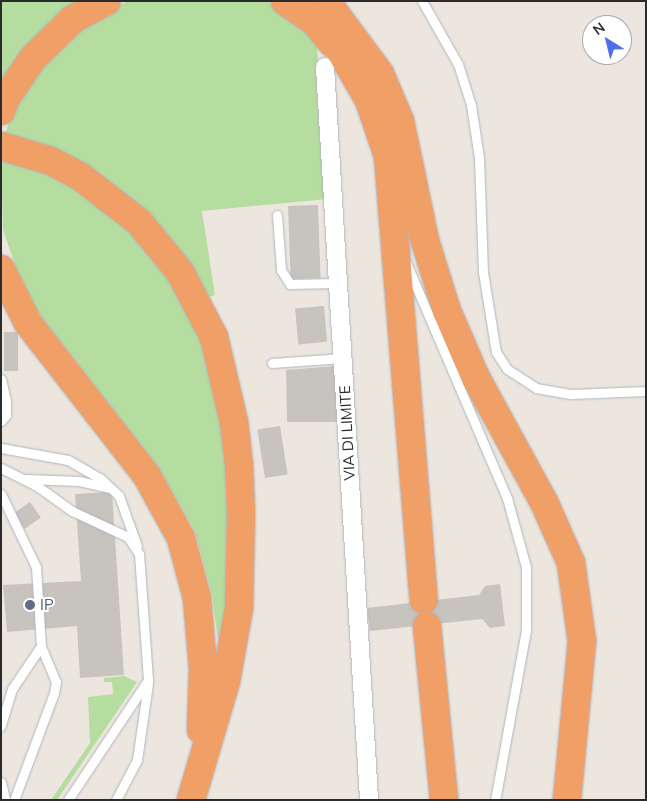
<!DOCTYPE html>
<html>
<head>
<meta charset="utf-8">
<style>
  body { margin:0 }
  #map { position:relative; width:647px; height:801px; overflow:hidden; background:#ece6df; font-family:Mulish,sans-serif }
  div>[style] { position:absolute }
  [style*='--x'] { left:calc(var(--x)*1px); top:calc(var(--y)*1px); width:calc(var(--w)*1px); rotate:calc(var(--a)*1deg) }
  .green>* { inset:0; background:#b6dda0 }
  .building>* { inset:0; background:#c7c3be; transform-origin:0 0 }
  .roads { filter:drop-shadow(0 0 1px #b2b5bd) drop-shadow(0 0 1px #b2b5bd) }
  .service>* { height:9px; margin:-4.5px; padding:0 4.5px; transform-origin:4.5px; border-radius:4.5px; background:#fff }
  .minor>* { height:18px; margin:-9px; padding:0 9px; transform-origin:9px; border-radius:9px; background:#fff }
  .motorway>* { height:28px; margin:-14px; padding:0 14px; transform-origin:14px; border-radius:14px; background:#f09f66 }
  .dots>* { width:14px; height:14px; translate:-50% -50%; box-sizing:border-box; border:2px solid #fff; border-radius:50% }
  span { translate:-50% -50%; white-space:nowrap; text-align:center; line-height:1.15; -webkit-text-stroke:4px #fff; paint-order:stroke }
  .street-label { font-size:15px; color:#2b2b2b }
  .service-label { font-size:15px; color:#4e5e75 }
  .left { translate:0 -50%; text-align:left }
  .frame { position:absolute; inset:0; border:2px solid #2b2b2b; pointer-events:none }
  .north { position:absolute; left:582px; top:15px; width:50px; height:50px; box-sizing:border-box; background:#fff; border:1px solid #aaa; border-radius:50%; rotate:324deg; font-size:14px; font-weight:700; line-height:20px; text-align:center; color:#2b2b2b }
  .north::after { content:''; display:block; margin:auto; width:18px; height:22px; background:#4e6eea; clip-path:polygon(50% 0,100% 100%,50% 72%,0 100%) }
</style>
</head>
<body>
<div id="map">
  <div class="green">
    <i style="clip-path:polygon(1px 1px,88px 1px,1px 101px)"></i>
    <i style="clip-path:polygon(128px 1px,266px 1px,277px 5px,308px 31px,317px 45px,327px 199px,202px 211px,215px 295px,208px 297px,171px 276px,202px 339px,224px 424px,231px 602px,218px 640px,212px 595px,195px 532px,159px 468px,40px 315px,20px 279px,3px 230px,1px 155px,13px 102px,78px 25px)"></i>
    <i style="clip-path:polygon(124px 676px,137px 682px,57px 800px,51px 800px,90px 743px,88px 697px,113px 694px,112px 682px,104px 682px,104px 678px)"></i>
  </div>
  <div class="building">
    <i style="left:318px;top:205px;width:73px;height:30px;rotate:88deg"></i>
    <i style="left:324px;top:306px;width:36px;height:29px;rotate:85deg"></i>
    <i style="left:4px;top:332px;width:14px;height:39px"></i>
    <i style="clip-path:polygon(336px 366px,341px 422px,287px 422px,286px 370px)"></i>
    <i style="left:280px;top:426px;width:49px;height:23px;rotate:81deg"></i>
    <i style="clip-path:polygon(112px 492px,124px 675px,80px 678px,77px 626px,7px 632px,3px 585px,81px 581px,75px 494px)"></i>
    <i style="left:30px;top:502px;width:19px;height:20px;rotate:55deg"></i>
    <i style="clip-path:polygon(500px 584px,505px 626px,490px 628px,482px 619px,370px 631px,367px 608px,479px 595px,485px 586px)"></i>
  </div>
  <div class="roads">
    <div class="service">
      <i style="--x:422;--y:1;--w:73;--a:60.3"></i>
      <i style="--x:458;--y:64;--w:43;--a:72.4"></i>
      <i style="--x:471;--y:105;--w:54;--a:81.4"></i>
      <i style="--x:479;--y:158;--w:114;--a:88"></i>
      <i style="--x:483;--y:272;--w:81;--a:80.8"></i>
      <i style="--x:496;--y:352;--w:20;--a:57"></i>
      <i style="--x:507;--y:369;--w:35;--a:33"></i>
      <i style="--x:536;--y:388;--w:36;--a:10"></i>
      <i style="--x:571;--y:394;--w:75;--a:-2.3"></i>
      <i style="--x:277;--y:215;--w:55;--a:85.8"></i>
      <i style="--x:281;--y:270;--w:17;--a:57"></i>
      <i style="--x:290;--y:284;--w:48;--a:-1.2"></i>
      <i style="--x:407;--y:265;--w:254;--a:66.8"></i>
      <i style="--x:507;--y:498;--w:72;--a:74.6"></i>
      <i style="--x:526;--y:567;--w:63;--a:90"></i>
      <i style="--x:526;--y:630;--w:173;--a:100.3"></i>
      <i style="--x:272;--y:363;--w:71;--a:-4"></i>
      <i style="--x:1;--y:379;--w:22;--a:77"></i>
      <i style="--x:6;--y:400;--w:15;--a:90"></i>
      <i style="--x:6;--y:415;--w:8;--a:130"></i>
      <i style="--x:1;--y:448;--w:68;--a:10.2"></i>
      <i style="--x:68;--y:460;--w:38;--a:30"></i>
      <i style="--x:101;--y:479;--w:25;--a:43"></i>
      <i style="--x:119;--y:496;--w:53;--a:70.2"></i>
      <i style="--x:1;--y:468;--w:40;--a:26.6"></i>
      <i style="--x:37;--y:486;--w:43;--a:35.5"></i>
      <i style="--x:72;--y:511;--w:62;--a:24.9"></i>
      <i style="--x:128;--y:537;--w:20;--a:57"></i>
      <i style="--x:139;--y:554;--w:126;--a:85.9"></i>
      <i style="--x:148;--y:680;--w:144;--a:123.7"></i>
      <i style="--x:26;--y:479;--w:53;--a:2.2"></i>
      <i style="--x:79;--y:481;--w:32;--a:13"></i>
      <i style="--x:1;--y:494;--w:81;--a:64.4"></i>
      <i style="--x:36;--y:567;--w:79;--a:86.4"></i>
      <i style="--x:41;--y:646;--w:52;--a:124"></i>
      <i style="--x:12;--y:689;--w:39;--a:107"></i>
      <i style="--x:1;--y:782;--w:18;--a:77"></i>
      <i style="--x:14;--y:800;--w:114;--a:-69.5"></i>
      <i style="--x:54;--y:693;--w:11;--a:-80"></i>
      <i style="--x:56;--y:682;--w:39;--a:-113"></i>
      <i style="--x:116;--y:800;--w:45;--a:-62.3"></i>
      <i style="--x:137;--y:760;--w:77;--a:-81.8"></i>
    </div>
    <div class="minor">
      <i style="--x:325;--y:67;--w:734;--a:86.56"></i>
    </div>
    <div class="motorway">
      <i style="--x:285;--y:1;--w:37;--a:35"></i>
      <i style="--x:315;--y:22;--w:27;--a:51"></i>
      <i style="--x:326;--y:1;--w:91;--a:53.5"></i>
      <i style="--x:380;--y:74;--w:51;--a:66.9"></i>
      <i style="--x:400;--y:121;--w:123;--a:78.2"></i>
      <i style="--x:425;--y:241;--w:73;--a:72.6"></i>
      <i style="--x:447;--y:311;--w:73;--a:66.6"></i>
      <i style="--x:476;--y:378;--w:141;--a:61.3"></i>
      <i style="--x:544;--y:502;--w:67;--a:66.1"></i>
      <i style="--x:571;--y:563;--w:79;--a:82"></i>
      <i style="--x:582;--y:641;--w:160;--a:95.4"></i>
      <i style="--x:325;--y:24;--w:88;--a:59.9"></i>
      <i style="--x:369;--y:100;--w:59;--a:71.3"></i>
      <i style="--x:388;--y:156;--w:445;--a:85.4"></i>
      <i style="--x:1;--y:111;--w:14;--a:-69"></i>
      <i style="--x:6;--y:98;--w:48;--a:-56"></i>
      <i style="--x:33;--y:58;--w:56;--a:-44.3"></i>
      <i style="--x:73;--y:19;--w:38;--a:-28"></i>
      <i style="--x:1;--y:146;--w:52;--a:16.7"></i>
      <i style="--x:51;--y:161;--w:34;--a:28"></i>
      <i style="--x:81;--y:177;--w:73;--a:37.8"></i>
      <i style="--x:139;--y:222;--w:65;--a:50.6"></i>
      <i style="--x:180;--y:272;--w:73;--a:62.4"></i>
      <i style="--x:214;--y:337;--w:87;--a:76.8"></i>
      <i style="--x:234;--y:422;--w:43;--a:83.4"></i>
      <i style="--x:239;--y:465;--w:48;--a:87.6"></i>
      <i style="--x:241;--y:513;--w:95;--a:91.2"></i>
      <i style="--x:239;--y:608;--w:74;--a:100.1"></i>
      <i style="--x:226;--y:681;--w:124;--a:106.4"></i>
      <i style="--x:1;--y:269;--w:60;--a:63.4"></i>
      <i style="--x:28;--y:323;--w:194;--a:52.1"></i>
      <i style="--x:147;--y:476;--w:71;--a:61.3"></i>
      <i style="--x:181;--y:538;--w:62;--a:75.1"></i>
      <i style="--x:197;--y:598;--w:70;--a:85.1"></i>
      <i style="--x:203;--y:668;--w:62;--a:91.8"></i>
      <i style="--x:427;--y:626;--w:175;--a:84.4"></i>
    </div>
  </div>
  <div class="dots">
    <i style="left:30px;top:605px;background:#5c6f8a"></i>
  </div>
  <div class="street-label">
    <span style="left:347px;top:433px;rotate:-93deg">VIA DI LIMITE</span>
  </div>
  <div class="service-label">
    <span class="left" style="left:40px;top:605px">IP</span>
  </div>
  <div class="frame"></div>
  <div class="north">N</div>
</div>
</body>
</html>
